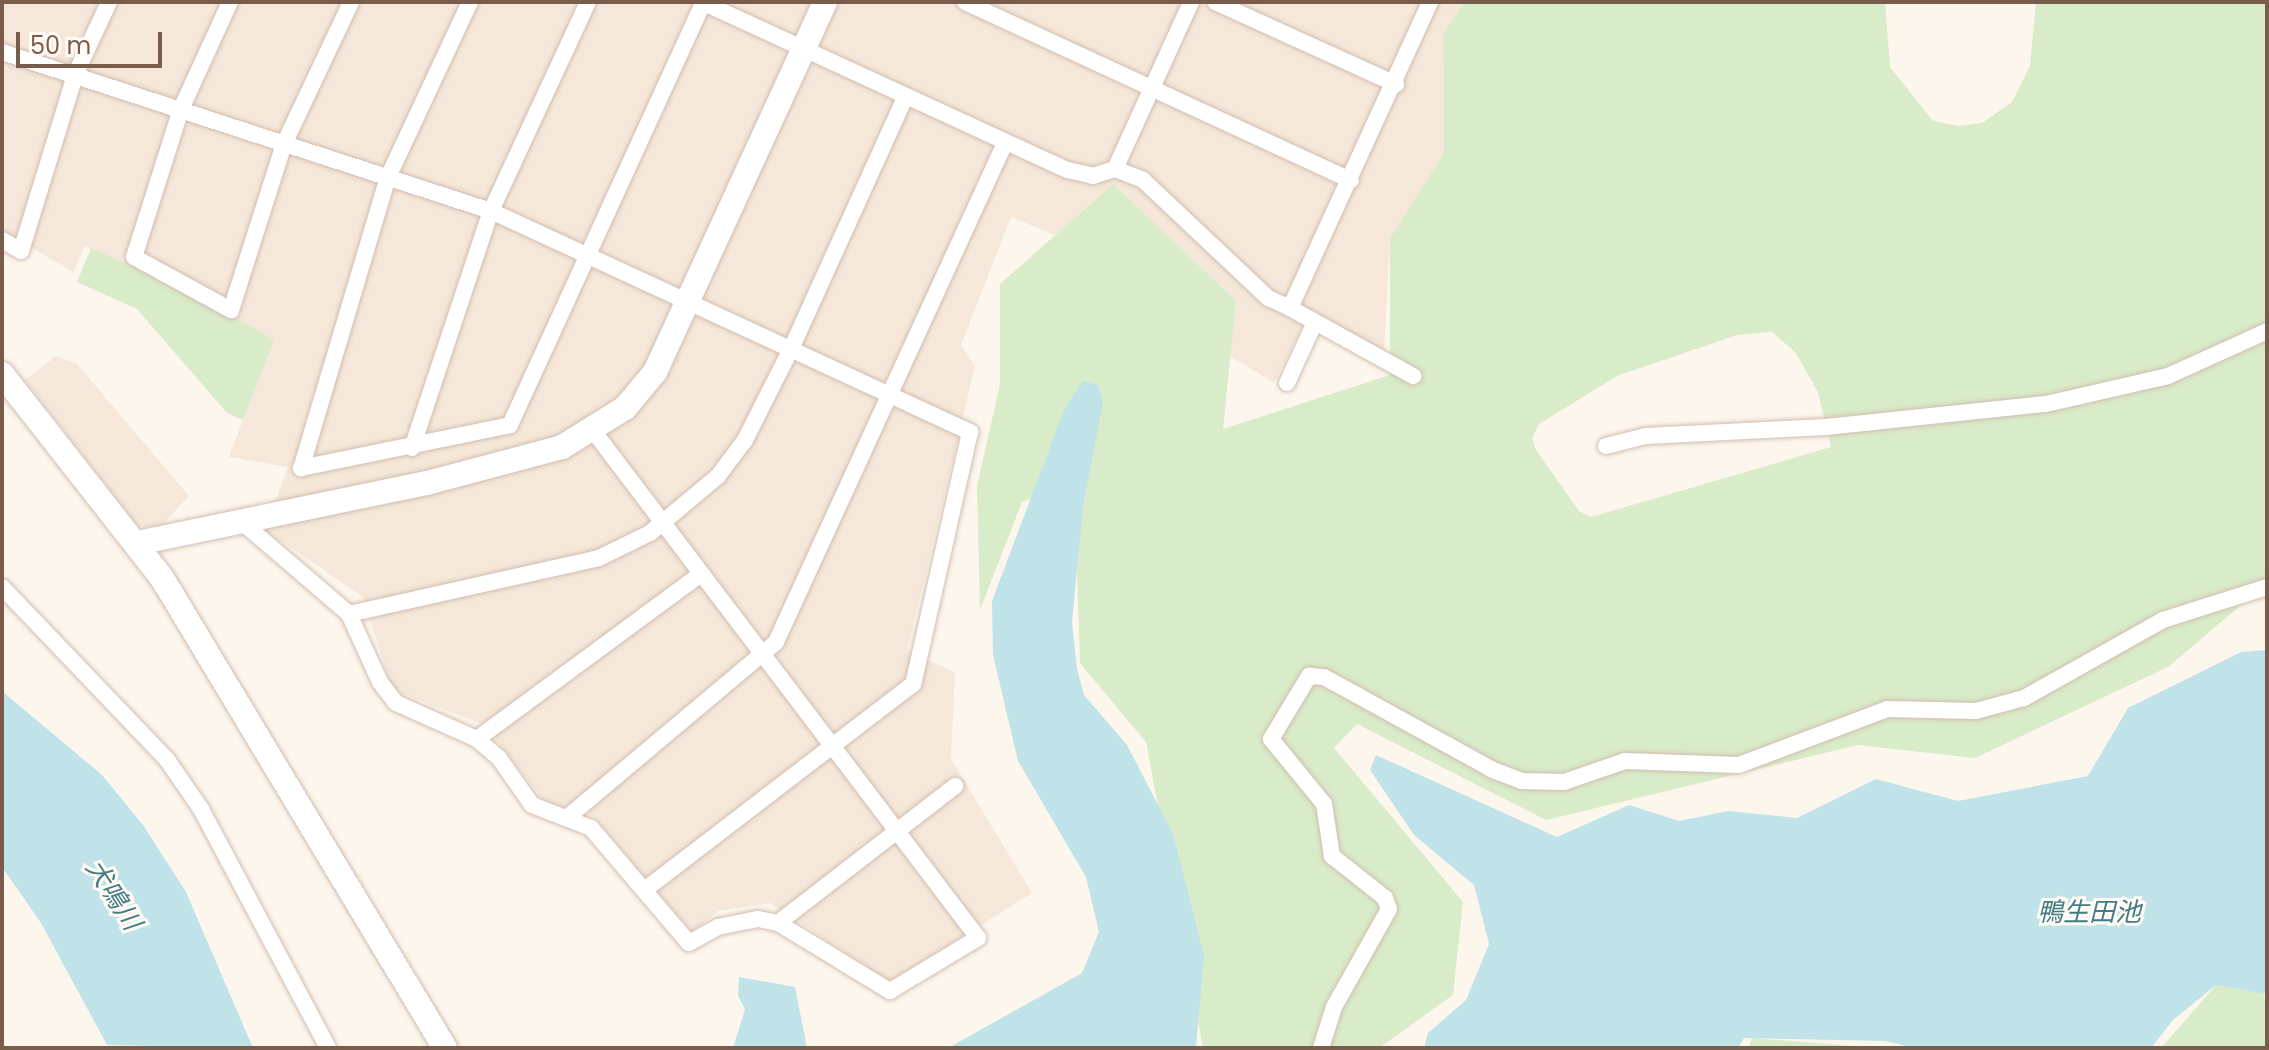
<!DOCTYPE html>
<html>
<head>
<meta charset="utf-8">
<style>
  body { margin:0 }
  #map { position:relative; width:2269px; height:1050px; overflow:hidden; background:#fdf6ec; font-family:Poppins,"Noto Sans JP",sans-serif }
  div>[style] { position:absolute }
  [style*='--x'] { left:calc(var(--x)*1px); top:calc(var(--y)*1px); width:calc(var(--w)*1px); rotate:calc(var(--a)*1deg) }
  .residential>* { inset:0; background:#f5e8da }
  .green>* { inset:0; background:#d8ecc9 }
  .water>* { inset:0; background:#bfe3e8 }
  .roads { filter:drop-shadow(0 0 2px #d1beb0) drop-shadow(0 0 2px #d1beb0) }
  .street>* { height:16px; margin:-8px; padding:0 8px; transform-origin:8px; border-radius:8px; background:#fff }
  .secondary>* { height:24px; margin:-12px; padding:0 12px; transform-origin:12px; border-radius:12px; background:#fff }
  span { translate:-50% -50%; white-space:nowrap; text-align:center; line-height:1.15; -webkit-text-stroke:6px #fffaf3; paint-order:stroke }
  .water-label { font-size:26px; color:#437c86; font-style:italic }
  .frame { position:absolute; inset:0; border:4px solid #7a5c4d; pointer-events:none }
  .scale { position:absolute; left:16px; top:32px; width:146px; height:36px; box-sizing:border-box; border:4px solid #7a5c4d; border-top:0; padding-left:10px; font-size:24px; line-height:28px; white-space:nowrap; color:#7a5c4d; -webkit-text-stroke:6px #fffaf3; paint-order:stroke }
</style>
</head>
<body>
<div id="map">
  <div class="residential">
    <i style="clip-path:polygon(2px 2px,1464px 2px,1443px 34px,1444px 153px,1390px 238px,1384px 352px,1307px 317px,1274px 383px,1230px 356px,1235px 301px,1112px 185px,1055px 235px,1011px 217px,961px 345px,975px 366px,907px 651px,955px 672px,951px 759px,1032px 893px,890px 982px,770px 903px,718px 911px,692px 932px,589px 812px,548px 806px,485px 725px,393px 690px,362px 596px,265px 530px,288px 467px,229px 457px,273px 340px,198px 296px,85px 246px,73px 272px,2px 230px)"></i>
    <i style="clip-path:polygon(56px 356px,77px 364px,189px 496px,160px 527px,138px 526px,25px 380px)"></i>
  </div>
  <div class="green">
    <i style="clip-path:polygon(evenodd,1464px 2px,1885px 2px,1890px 67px,1933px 121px,1958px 126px,1982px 123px,2012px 102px,2030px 66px,2036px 2px,2267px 2px,2267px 583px,2168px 667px,1975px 758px,1858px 745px,1546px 820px,1357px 724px,1334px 748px,1463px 902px,1453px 995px,1379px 1048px,1203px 1048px,1146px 742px,1080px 663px,1074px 482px,1022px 502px,980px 610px,977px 486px,1000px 384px,1000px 284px,1113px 184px,1236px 301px,1223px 429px,1390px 375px,1390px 238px,1444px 153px,1443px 34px,1464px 2px,1772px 332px,1795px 352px,1818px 392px,1831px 447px,1591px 517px,1579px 511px,1536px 450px,1532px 438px,1539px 424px,1617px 376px,1737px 335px,1772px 332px)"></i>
    <i style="clip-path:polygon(91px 248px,198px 296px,274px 340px,243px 420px,227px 413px,137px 309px,77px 282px)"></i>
    <i style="clip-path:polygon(2216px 985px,2264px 989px,2267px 1048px,2161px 1048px)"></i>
    <i style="clip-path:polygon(1752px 1038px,1879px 1048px,1748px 1048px)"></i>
  </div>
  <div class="water">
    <i style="clip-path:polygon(1083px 381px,1098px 385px,1103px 402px,1083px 506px,1072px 622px,1077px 669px,1084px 695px,1127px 745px,1173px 834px,1204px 955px,1196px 1048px,948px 1048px,1082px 973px,1099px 932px,1086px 877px,1018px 761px,993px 655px,992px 601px,1064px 410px)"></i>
    <i style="clip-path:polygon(2267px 650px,2267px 994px,2216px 985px,2173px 1020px,2151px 1048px,1915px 1048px,1885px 1041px,1744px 1038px,1738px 1048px,1424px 1048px,1428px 1033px,1466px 1000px,1489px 944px,1474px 885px,1414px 835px,1370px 770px,1376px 755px,1557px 837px,1629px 805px,1679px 821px,1728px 811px,1797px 818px,1876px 779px,1958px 801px,2088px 776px,2128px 708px,2241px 652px)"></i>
    <i style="clip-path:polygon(2px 691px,102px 775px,143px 825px,186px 892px,253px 1048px,107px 1045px,41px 923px,2px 867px)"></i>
    <i style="clip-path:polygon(739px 977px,795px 987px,807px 1048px,733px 1048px,745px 1009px,738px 996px)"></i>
  </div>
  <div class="roads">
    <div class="street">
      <i style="--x:230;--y:2;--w:118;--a:114.6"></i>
      <i style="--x:181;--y:109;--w:155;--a:107.6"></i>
      <i style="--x:134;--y:257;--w:111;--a:28.7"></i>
      <i style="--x:231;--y:310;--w:174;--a:-72.3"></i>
      <i style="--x:284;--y:144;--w:157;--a:-64.7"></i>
      <i style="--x:470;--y:2;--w:193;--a:115.1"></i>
      <i style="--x:388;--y:177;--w:304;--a:106.6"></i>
      <i style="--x:301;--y:468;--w:213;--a:-11.6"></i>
      <i style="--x:510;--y:425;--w:465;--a:-65.4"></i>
      <i style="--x:702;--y:2;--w:403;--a:24.7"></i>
      <i style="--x:1068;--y:170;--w:26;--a:13"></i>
      <i style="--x:1093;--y:176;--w:23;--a:-18"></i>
      <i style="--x:1115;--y:169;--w:30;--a:21"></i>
      <i style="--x:1143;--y:180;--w:172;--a:43.3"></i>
      <i style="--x:1268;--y:298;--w:24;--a:24"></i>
      <i style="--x:1290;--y:308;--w:337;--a:-65.4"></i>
      <i style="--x:965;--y:2;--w:425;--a:24.8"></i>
      <i style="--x:1215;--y:2;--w:199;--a:24.4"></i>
      <i style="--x:2;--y:52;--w:514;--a:18.01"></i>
      <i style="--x:491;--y:211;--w:528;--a:24.77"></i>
      <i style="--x:970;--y:432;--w:258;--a:102.7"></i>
      <i style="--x:913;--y:684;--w:338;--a:142.5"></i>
      <i style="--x:1115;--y:169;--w:183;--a:-65.5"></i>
      <i style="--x:2;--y:240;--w:22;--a:30"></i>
      <i style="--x:21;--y:251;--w:184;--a:-72.9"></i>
      <i style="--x:75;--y:75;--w:81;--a:-65"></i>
      <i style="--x:1290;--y:308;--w:141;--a:28.9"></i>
      <i style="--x:1287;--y:383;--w:67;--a:-65.3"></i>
      <i style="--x:1606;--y:446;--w:41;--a:-14"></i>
      <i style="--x:1646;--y:436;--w:180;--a:-2.9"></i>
      <i style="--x:1826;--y:427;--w:221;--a:-6"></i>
      <i style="--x:2046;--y:404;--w:125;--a:-12.9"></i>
      <i style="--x:2168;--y:376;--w:109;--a:-24.4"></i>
      <i style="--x:412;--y:448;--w:250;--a:-71.6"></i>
      <i style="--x:491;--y:211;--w:230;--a:-65.1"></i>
      <i style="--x:243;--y:523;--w:140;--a:40.6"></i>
      <i style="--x:349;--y:614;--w:75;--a:65.5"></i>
      <i style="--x:380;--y:682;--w:26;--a:53"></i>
      <i style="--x:396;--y:703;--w:89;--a:24"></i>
      <i style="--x:477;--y:739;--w:29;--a:41"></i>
      <i style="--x:499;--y:758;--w:57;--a:54.9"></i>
      <i style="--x:532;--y:805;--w:63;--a:21.3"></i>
      <i style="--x:591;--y:828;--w:151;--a:49.6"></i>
      <i style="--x:689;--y:943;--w:33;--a:-29"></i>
      <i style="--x:718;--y:927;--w:41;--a:-11.3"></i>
      <i style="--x:758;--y:919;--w:20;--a:11"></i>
      <i style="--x:778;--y:923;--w:131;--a:31.3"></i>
      <i style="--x:890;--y:991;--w:103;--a:-31.1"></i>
      <i style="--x:978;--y:938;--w:635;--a:-127.19"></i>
      <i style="--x:2;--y:587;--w:240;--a:46.3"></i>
      <i style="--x:168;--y:761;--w:58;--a:55.5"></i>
      <i style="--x:201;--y:809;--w:271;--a:62"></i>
      <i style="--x:349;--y:614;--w:256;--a:-12.6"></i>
      <i style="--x:599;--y:558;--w:57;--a:-26.1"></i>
      <i style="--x:650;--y:533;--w:89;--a:-40"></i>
      <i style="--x:718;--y:476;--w:45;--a:-53.1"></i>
      <i style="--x:745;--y:440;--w:102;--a:-63.2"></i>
      <i style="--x:791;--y:349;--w:278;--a:-65.6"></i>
      <i style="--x:477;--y:739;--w:278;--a:-36.4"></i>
      <i style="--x:569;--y:816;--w:270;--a:-40"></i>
      <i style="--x:776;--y:642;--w:549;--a:-65.35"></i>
      <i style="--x:778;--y:923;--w:224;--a:-37.7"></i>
      <i style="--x:1321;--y:1048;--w:43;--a:-72.4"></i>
      <i style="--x:1334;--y:1007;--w:112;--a:-60.7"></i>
      <i style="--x:1389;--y:909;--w:12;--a:-110"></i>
      <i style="--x:1385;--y:898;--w:68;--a:-141.6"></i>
      <i style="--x:1332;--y:856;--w:53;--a:-98.7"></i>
      <i style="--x:1324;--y:804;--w:84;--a:-129.2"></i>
      <i style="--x:1271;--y:739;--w:74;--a:-58.9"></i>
      <i style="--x:1309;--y:676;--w:15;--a:4"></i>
      <i style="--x:1324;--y:677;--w:193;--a:28.8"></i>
      <i style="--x:1493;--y:770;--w:30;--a:21"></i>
      <i style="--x:1521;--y:781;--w:43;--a:1.3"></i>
      <i style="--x:1564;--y:782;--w:65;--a:-19"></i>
      <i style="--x:1625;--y:761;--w:114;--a:2"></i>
      <i style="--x:1739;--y:765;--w:158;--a:-20.7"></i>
      <i style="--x:1887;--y:709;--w:89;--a:1.3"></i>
      <i style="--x:1976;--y:711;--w:50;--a:-15.2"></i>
      <i style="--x:2024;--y:698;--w:159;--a:-29.3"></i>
      <i style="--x:2163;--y:620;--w:109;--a:-17.6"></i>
    </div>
    <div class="secondary">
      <i style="--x:2;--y:374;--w:259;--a:51.9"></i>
      <i style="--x:162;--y:578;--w:549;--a:58.95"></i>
      <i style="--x:137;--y:543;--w:296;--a:-11.7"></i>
      <i style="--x:427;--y:483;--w:140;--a:-14.9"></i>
      <i style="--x:562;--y:447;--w:74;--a:-31.8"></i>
      <i style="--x:625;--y:408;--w:47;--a:-50.2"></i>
      <i style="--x:655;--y:372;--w:407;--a:-65.3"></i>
    </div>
  </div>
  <div class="water-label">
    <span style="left:113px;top:895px;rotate:57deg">犬鳴川</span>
    <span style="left:2089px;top:913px">鴨生田池</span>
  </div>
  <div class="frame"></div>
  <div class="scale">50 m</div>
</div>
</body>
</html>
